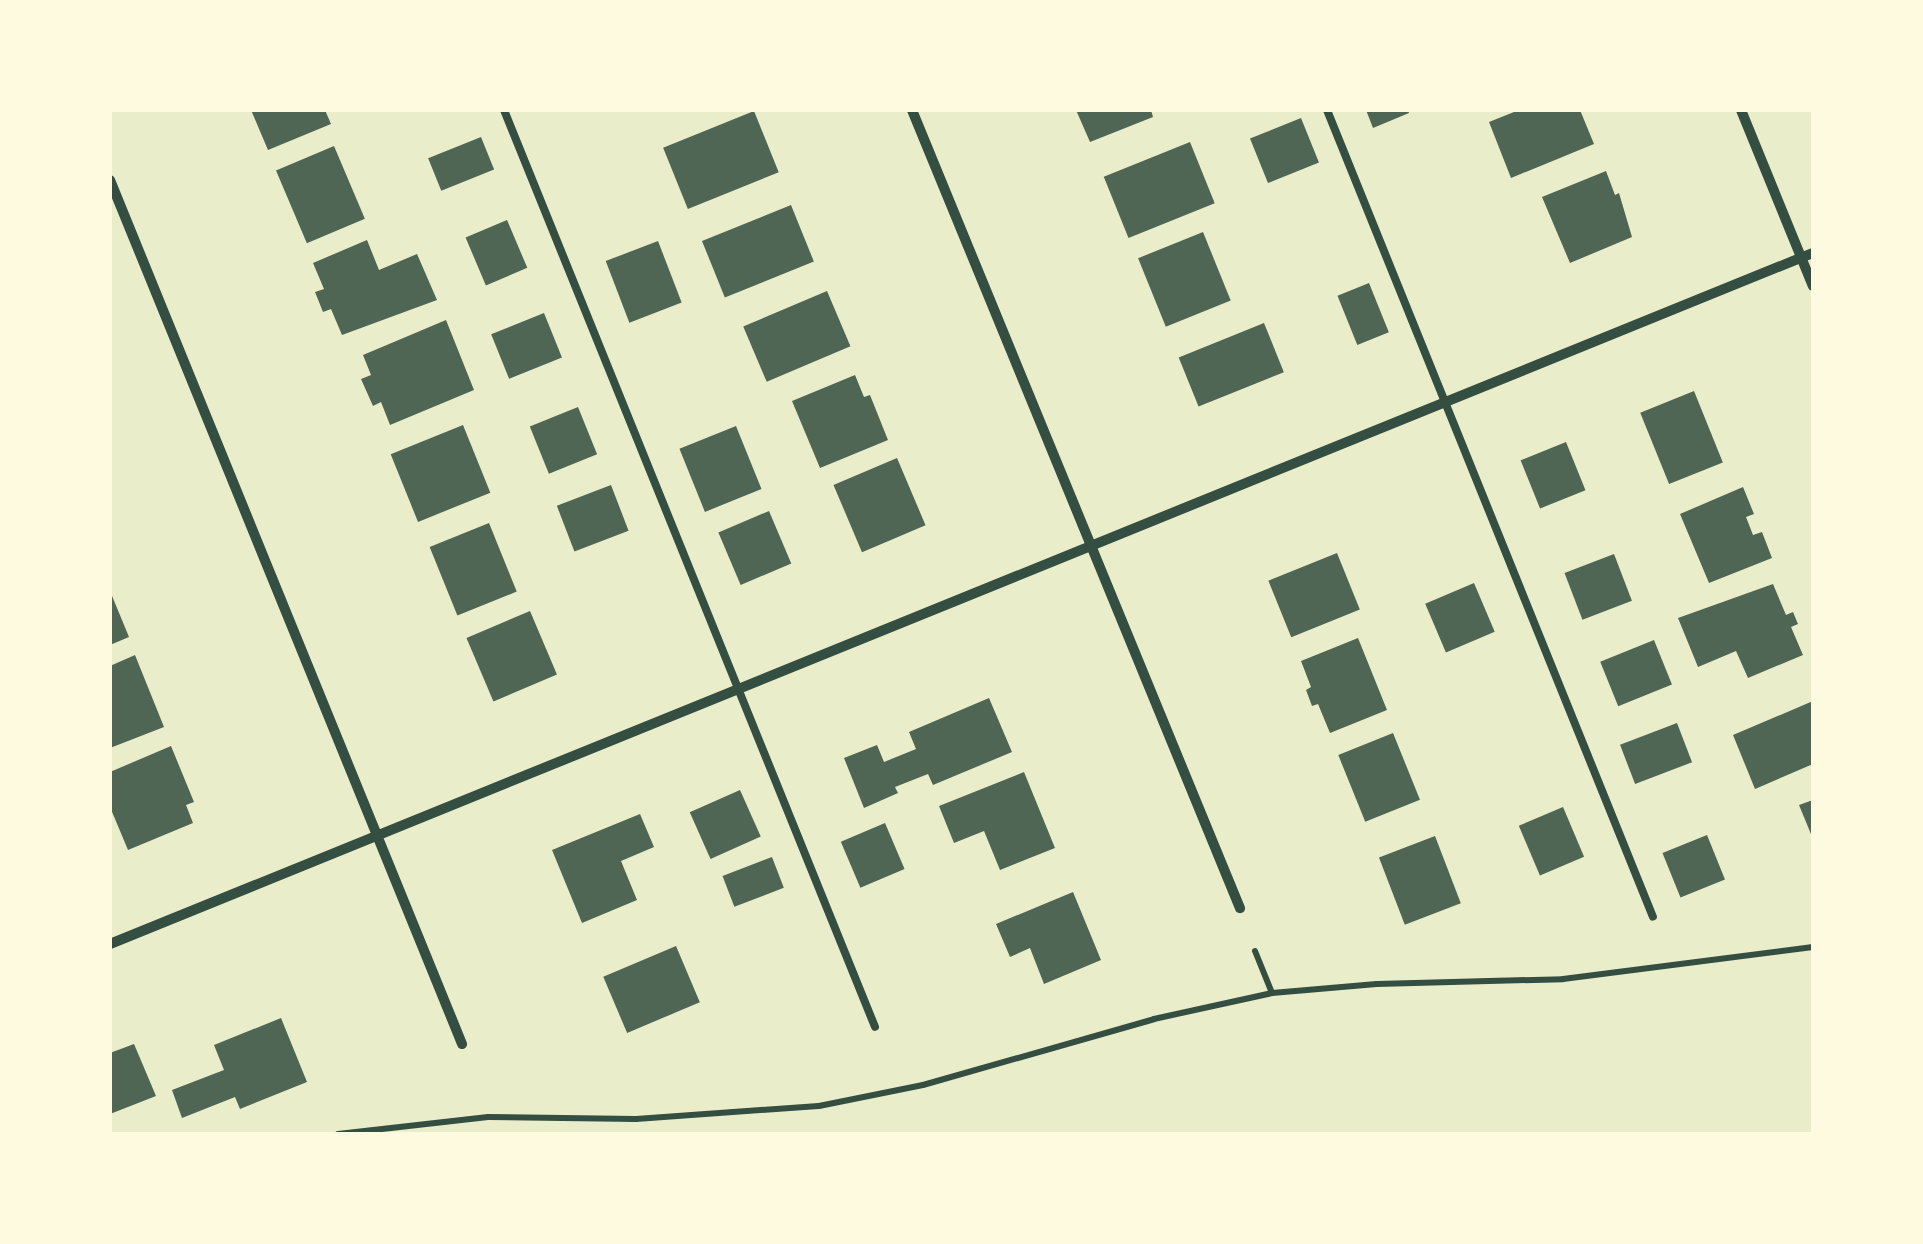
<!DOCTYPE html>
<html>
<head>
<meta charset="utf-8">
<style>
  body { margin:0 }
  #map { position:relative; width:1923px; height:1244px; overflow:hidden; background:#e9edc9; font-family:"Space Grotesk",sans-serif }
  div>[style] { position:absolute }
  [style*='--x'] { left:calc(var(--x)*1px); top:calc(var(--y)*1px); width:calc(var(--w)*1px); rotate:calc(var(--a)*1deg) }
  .building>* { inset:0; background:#4f6655; transform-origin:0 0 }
  .path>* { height:6px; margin:-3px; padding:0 3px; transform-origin:3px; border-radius:3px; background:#344e41 }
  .service>* { height:8px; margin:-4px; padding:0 4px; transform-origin:4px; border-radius:4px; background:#344e41 }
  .minor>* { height:10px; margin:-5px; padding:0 5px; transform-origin:5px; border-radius:5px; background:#344e41 }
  span { translate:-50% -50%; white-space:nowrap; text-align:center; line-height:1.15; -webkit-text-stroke:10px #fefae0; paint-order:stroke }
  .frame { position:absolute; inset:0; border:112px solid #fefae0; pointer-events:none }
</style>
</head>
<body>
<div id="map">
  <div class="building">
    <i style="clip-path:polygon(251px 110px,325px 110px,331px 124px,268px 150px)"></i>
    <i style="clip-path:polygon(1076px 110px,1151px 110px,1153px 117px,1090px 142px)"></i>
    <i style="clip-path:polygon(1366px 110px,1408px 110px,1409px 113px,1373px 128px)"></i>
    <i style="clip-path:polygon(1519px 110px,1580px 110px,1594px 144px,1511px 178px,1489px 122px)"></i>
    <i style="left:754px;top:111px;width:66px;height:98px;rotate:68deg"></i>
    <i style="left:1301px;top:118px;width:48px;height:55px;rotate:68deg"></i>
    <i style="left:481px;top:137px;width:35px;height:57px;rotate:68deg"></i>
    <i style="left:1190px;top:142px;width:66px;height:93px;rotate:68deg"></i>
    <i style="left:334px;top:146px;width:79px;height:63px;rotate:67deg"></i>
    <i style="clip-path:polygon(1606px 171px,1615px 195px,1619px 193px,1632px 237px,1570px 263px,1542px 197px)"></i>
    <i style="left:791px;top:205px;width:61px;height:96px;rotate:68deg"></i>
    <i style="left:507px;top:220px;width:52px;height:45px;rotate:67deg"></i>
    <i style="left:1203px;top:232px;width:74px;height:70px;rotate:68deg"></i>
    <i style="clip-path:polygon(367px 240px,379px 270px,417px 254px,437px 300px,342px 335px,331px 309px,323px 312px,315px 292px,324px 289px,313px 263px)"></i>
    <i style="left:658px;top:241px;width:66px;height:56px;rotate:69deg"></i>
    <i style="left:1369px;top:283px;width:53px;height:34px;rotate:68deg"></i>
    <i style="left:827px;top:291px;width:60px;height:91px;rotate:67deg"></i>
    <i style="left:544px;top:313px;width:48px;height:57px;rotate:68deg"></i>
    <i style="clip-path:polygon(446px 320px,474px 390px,390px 425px,381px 402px,373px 406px,361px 379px,371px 375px,363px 355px)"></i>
    <i style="left:1264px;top:323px;width:53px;height:92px;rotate:68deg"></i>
    <i style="clip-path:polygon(855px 375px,864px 397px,870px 395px,888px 440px,820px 468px,792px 401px)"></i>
    <i style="left:1694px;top:391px;width:77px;height:58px;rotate:68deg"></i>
    <i style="left:578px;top:407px;width:51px;height:52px;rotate:68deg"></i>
    <i style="left:463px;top:425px;width:73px;height:78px;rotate:68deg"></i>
    <i style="left:736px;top:426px;width:68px;height:61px;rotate:68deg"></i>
    <i style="left:1566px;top:442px;width:52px;height:49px;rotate:68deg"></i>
    <i style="left:897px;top:458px;width:73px;height:69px;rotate:67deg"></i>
    <i style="left:611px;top:485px;width:49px;height:58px;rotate:69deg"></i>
    <i style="clip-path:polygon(1743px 487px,1754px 514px,1746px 517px,1753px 535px,1762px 532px,1772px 558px,1709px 583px,1680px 514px)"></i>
    <i style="left:769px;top:511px;width:57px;height:55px;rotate:67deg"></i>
    <i style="left:489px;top:523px;width:74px;height:64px;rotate:68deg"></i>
    <i style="left:1337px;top:553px;width:61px;height:74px;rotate:68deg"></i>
    <i style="left:1614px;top:554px;width:50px;height:53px;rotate:69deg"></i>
    <i style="left:1474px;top:583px;width:53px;height:53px;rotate:67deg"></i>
    <i style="clip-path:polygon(1773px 584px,1786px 615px,1793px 612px,1798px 624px,1791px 627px,1803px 655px,1748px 678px,1736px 651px,1698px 667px,1678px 618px)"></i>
    <i style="clip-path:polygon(110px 591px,129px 637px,110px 645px)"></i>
    <i style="left:530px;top:611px;width:69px;height:69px;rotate:67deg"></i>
    <i style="clip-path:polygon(1358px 638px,1387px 710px,1330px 733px,1318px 704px,1312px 706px,1306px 690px,1311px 687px,1301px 661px)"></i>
    <i style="left:1654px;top:640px;width:48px;height:58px;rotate:68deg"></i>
    <i style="clip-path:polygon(135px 655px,164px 727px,110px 748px,110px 666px)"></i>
    <i style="clip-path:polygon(989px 698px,1012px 752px,933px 785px,928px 774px,895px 787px,898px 793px,864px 808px,844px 758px,877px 745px,884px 762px,916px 749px,909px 732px)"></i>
    <i style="clip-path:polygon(1813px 701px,1813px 764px,1755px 789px,1733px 735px)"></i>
    <i style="left:1677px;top:723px;width:42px;height:61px;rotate:69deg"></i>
    <i style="left:1393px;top:733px;width:72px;height:59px;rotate:68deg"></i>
    <i style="clip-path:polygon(171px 746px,194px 802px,186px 805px,193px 823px,128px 850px,110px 807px,110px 772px)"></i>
    <i style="clip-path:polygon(1024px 772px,1055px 848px,1000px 870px,984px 831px,954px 843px,939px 806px)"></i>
    <i style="left:740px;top:790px;width:51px;height:55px;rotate:66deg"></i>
    <i style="clip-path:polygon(1813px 800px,1813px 839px,1799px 805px)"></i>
    <i style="left:1563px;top:807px;width:54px;height:48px;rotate:67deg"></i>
    <i style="clip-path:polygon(640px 814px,654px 847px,621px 861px,637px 900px,582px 923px,552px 850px)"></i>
    <i style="left:885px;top:823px;width:50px;height:48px;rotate:67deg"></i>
    <i style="left:1707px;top:835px;width:48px;height:48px;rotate:68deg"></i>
    <i style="left:1435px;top:836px;width:72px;height:60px;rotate:69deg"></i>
    <i style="left:772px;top:857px;width:33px;height:53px;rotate:69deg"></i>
    <i style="clip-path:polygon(1073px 892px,1101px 960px,1044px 984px,1030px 948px,1010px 957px,996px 924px)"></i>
    <i style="left:676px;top:946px;width:61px;height:79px;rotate:67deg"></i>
    <i style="clip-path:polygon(281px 1018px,307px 1082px,240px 1109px,235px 1097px,182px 1118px,172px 1090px,224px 1070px,214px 1045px)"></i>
    <i style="clip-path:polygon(134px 1044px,156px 1096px,110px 1114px,110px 1053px)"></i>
  </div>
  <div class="path">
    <i style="--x:1255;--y:951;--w:45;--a:68"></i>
    <i style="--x:338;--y:1134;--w:151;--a:-6.5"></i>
    <i style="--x:488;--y:1117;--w:148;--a:0.8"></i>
    <i style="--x:636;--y:1119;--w:183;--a:-4.1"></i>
    <i style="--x:819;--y:1106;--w:106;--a:-11.4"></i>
    <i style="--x:923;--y:1085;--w:240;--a:-15.9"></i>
    <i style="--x:1154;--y:1019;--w:121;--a:-12.4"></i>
    <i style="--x:1272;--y:993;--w:105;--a:-4.9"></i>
    <i style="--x:1377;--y:984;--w:186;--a:-1.5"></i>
    <i style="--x:1563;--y:979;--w:252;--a:-7.3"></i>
  </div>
  <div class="service">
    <i style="--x:504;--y:110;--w:989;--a:67.97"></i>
    <i style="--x:1327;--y:110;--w:870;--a:68"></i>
  </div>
  <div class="minor">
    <i style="--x:912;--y:110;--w:863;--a:67.66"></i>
    <i style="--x:1741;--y:110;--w:190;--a:67.8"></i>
    <i style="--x:110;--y:180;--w:933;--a:67.83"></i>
    <i style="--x:110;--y:944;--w:1838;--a:-22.09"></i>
  </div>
  <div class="frame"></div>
</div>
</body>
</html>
